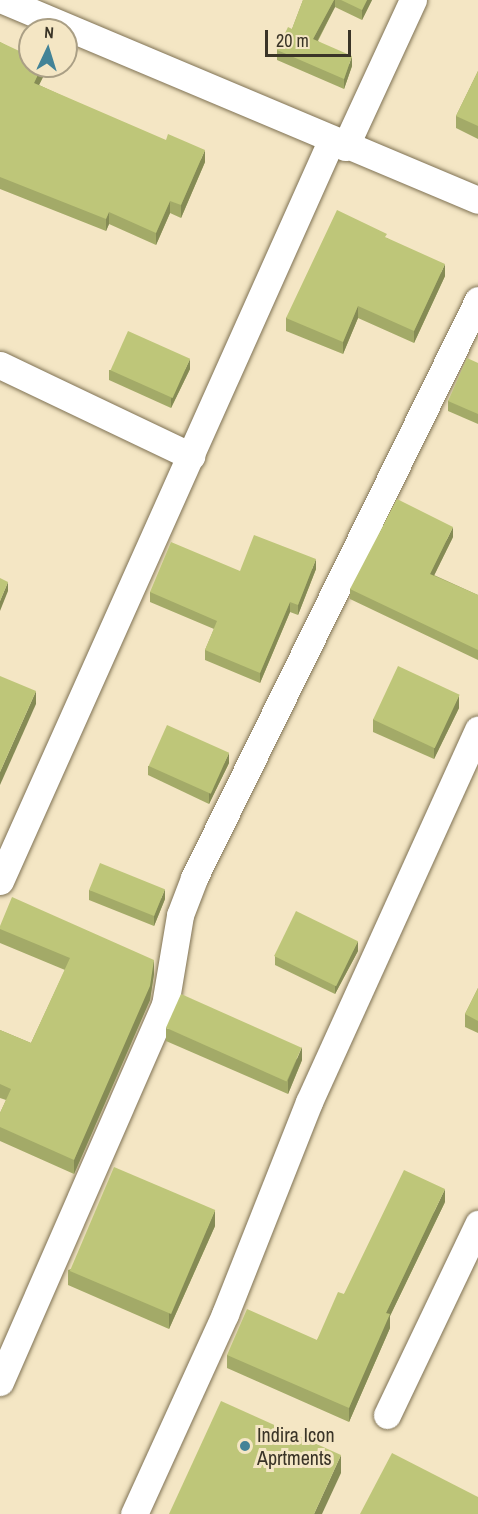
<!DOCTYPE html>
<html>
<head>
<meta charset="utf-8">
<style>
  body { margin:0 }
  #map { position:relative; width:478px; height:1514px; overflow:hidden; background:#f4e6c4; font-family:"Archivo Narrow",sans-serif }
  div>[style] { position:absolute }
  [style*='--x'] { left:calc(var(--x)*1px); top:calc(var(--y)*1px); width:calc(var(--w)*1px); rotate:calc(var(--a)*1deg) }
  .roads { filter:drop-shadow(0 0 2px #7f7254) drop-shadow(0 0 2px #7f7254) }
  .minor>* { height:27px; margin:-13.5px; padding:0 13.5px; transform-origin:13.5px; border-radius:13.5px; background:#fff }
  .wall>* { inset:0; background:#a3aa68 }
  .shaded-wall>* { inset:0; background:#858b55 }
  .building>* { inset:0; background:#bec679; transform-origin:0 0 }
  .dots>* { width:16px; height:16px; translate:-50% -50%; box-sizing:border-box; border:3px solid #f4e6c4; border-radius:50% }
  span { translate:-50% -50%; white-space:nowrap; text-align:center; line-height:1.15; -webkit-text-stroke:6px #f4e6c4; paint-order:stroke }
  .poi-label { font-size:20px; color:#3a3427 }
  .left { translate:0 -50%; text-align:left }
  .north { position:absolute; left:18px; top:18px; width:60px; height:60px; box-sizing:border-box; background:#f4e6c4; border:2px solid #aa9f85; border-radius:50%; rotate:4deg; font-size:16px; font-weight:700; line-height:24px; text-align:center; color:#3a3427 }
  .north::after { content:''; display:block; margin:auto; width:21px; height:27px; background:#438397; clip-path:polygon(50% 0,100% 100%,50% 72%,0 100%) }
  .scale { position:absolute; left:265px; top:30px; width:86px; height:27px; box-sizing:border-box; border:3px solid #3a3427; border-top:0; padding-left:8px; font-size:18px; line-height:21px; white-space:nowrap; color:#3a3427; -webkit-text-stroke:4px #f4e6c4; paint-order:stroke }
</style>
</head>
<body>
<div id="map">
  <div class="roads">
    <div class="minor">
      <i style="--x:3;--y:0;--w:515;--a:22.83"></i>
      <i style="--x:345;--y:147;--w:162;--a:-65.2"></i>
      <i style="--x:0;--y:365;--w:212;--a:25.5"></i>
      <i style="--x:0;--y:881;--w:811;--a:-65.9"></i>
      <i style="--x:0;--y:1382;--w:412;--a:-66.4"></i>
      <i style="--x:165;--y:1005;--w:91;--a:-80.5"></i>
      <i style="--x:180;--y:915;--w:40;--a:-69"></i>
      <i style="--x:194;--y:878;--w:644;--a:-63.83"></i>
      <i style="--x:387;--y:1415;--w:212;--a:-64.5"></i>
      <i style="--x:134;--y:1514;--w:220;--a:-65.5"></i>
      <i style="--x:225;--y:1314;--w:228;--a:-68.4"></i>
      <i style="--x:309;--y:1102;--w:409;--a:-65.6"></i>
    </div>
  </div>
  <div class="wall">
    <i style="clip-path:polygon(303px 0,372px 0,362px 20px,335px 7px,318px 41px,352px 66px,344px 89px,277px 60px,277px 50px,292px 29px)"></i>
    <i style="clip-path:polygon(0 42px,44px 66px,44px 75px,39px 85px,205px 162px,181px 218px,170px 213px,156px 245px,109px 224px,106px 231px,0 189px)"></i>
    <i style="clip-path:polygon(478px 71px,478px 139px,456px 128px,456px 116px)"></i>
    <i style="clip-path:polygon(387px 238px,445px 276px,414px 343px,358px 318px,343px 354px,286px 331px,286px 318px)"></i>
    <i style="clip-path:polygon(478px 363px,478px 424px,448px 411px,448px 401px)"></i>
    <i style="clip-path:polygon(190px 369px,171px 408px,109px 380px,109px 370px)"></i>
    <i style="clip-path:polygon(453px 537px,434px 575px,478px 595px,478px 660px,350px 599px,350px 589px)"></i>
    <i style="clip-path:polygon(316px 569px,298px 615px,290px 612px,260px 683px,205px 660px,205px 650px,214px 629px,150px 602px,150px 592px,240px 571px)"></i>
    <i style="clip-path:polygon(459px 708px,434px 759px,373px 732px,373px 719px)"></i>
    <i style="clip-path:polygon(229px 763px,209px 804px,148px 775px,148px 766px)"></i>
    <i style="clip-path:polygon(89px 890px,165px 899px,154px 926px,89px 900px)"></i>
    <i style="clip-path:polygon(0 926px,154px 974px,150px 1000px,74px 1174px,0 1141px,0 1113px,6px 1100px,0 1098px,0 1030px,31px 1043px,65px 970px,0 943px)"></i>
    <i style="clip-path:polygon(358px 951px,335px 994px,275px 965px,275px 956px)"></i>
    <i style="clip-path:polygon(478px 988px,478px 1033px,465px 1027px,465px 1014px)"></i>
    <i style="clip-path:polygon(166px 1028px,302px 1060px,288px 1094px,166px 1041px)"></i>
    <i style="clip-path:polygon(445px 1202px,390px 1316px,390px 1328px,349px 1422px,227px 1368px,227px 1355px,317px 1340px,344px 1294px)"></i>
    <i style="clip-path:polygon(215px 1226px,169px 1329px,68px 1285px,68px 1270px)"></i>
  </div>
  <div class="shaded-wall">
    <i style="clip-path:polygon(334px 0,335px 0,335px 7px,313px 49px,313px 39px)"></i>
    <i style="clip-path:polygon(367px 0,372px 0,362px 20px,362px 10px)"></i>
    <i style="clip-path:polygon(352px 56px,352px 66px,344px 89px,344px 79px)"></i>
    <i style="clip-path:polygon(42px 66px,44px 66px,44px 75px,34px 95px,34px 83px)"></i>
    <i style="clip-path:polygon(205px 150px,205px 162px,181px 218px,181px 205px)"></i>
    <i style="clip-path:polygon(170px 201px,170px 213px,156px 245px,156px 233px)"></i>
    <i style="clip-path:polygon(109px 212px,109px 224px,106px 231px,106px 219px)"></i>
    <i style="clip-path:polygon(445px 264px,445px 276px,414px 343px,414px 331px)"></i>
    <i style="clip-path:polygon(358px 306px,358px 318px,343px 354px,343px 342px)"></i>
    <i style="clip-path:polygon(190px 359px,190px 369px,171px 408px,171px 399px)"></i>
    <i style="clip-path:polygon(453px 527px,453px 537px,430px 584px,430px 574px)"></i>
    <i style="clip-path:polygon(316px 559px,316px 569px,298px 615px,298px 605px)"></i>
    <i style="clip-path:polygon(8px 582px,8px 591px,0 611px,0 601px)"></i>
    <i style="clip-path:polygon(290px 602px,290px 612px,260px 683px,260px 673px)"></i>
    <i style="clip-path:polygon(36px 691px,36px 704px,0 785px,0 772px)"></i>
    <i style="clip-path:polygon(459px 695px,459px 708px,434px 759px,434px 746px)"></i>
    <i style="clip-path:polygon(229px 753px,229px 763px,209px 804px,209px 794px)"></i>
    <i style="clip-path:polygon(165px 889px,165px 899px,154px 926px,154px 916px)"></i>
    <i style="clip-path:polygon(358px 941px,358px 951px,335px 994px,335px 984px)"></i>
    <i style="clip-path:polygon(154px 960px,154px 974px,150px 1000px,74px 1174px,74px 1160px)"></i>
    <i style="clip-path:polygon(302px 1047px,302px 1060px,288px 1094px,288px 1080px)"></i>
    <i style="clip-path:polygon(445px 1189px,445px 1202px,390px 1316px,390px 1328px,349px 1422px,349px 1408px,386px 1313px)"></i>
    <i style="clip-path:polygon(215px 1210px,215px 1226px,169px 1329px,169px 1314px)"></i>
    <i style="clip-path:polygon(341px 1455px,341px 1473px,322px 1514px,314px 1514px)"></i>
  </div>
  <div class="building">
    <i style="clip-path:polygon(303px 0,334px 0,313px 39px,352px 56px,344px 79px,277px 50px,288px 27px,292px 29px)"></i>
    <i style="clip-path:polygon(341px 0,367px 0,362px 10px)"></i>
    <i style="clip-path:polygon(0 42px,30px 56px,30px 66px,42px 66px,34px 83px,166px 140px,168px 134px,205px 150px,181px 205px,170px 201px,156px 233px,109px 212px,106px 219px,0 177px)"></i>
    <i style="clip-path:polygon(478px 71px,478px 126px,456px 116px)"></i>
    <i style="clip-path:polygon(337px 210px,387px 234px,385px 237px,445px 264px,414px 331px,358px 306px,343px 342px,286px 318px)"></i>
    <i style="left:128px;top:331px;width:68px;height:43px;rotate:24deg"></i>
    <i style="clip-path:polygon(467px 358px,478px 363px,478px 414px,448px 401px)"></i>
    <i style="clip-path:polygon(397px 499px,453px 527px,430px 574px,478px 595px,478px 650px,350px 589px)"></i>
    <i style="clip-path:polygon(254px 535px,316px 559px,298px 605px,290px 602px,260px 673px,205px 650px,217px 621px,150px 592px,171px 542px,240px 571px)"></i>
    <i style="clip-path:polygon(0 578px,8px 582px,0 601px)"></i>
    <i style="left:398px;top:666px;width:68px;height:59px;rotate:25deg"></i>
    <i style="clip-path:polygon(0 676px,36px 691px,0 772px)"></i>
    <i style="left:167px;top:725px;width:68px;height:45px;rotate:24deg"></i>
    <i style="left:100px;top:863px;width:70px;height:29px;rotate:22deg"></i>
    <i style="clip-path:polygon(12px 897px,154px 960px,150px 986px,74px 1160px,0 1127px,0 1113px,11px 1089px,0 1084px,0 1030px,31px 1043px,70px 958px,0 929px,0 926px)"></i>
    <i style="left:296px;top:911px;width:69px;height:50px;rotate:26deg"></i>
    <i style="clip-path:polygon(478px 988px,478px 1021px,465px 1014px)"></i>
    <i style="left:181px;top:994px;width:132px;height:37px;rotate:24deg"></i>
    <i style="left:114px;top:1167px;width:110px;height:113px;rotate:23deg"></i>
    <i style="clip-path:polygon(404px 1170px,445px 1189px,386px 1313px,390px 1314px,349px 1408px,227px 1355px,247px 1309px,317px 1340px,338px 1292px,344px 1294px)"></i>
    <i style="clip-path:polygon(221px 1401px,341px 1455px,314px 1514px,169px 1514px)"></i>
    <i style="clip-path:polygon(392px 1453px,478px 1497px,478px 1514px,360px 1514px)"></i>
  </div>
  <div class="dots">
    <i style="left:245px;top:1446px;background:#438397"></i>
  </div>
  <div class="poi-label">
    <span class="left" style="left:257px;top:1446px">Indira Icon<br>Aprtments</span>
  </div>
  <div class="north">N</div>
  <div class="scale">20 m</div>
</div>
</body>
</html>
